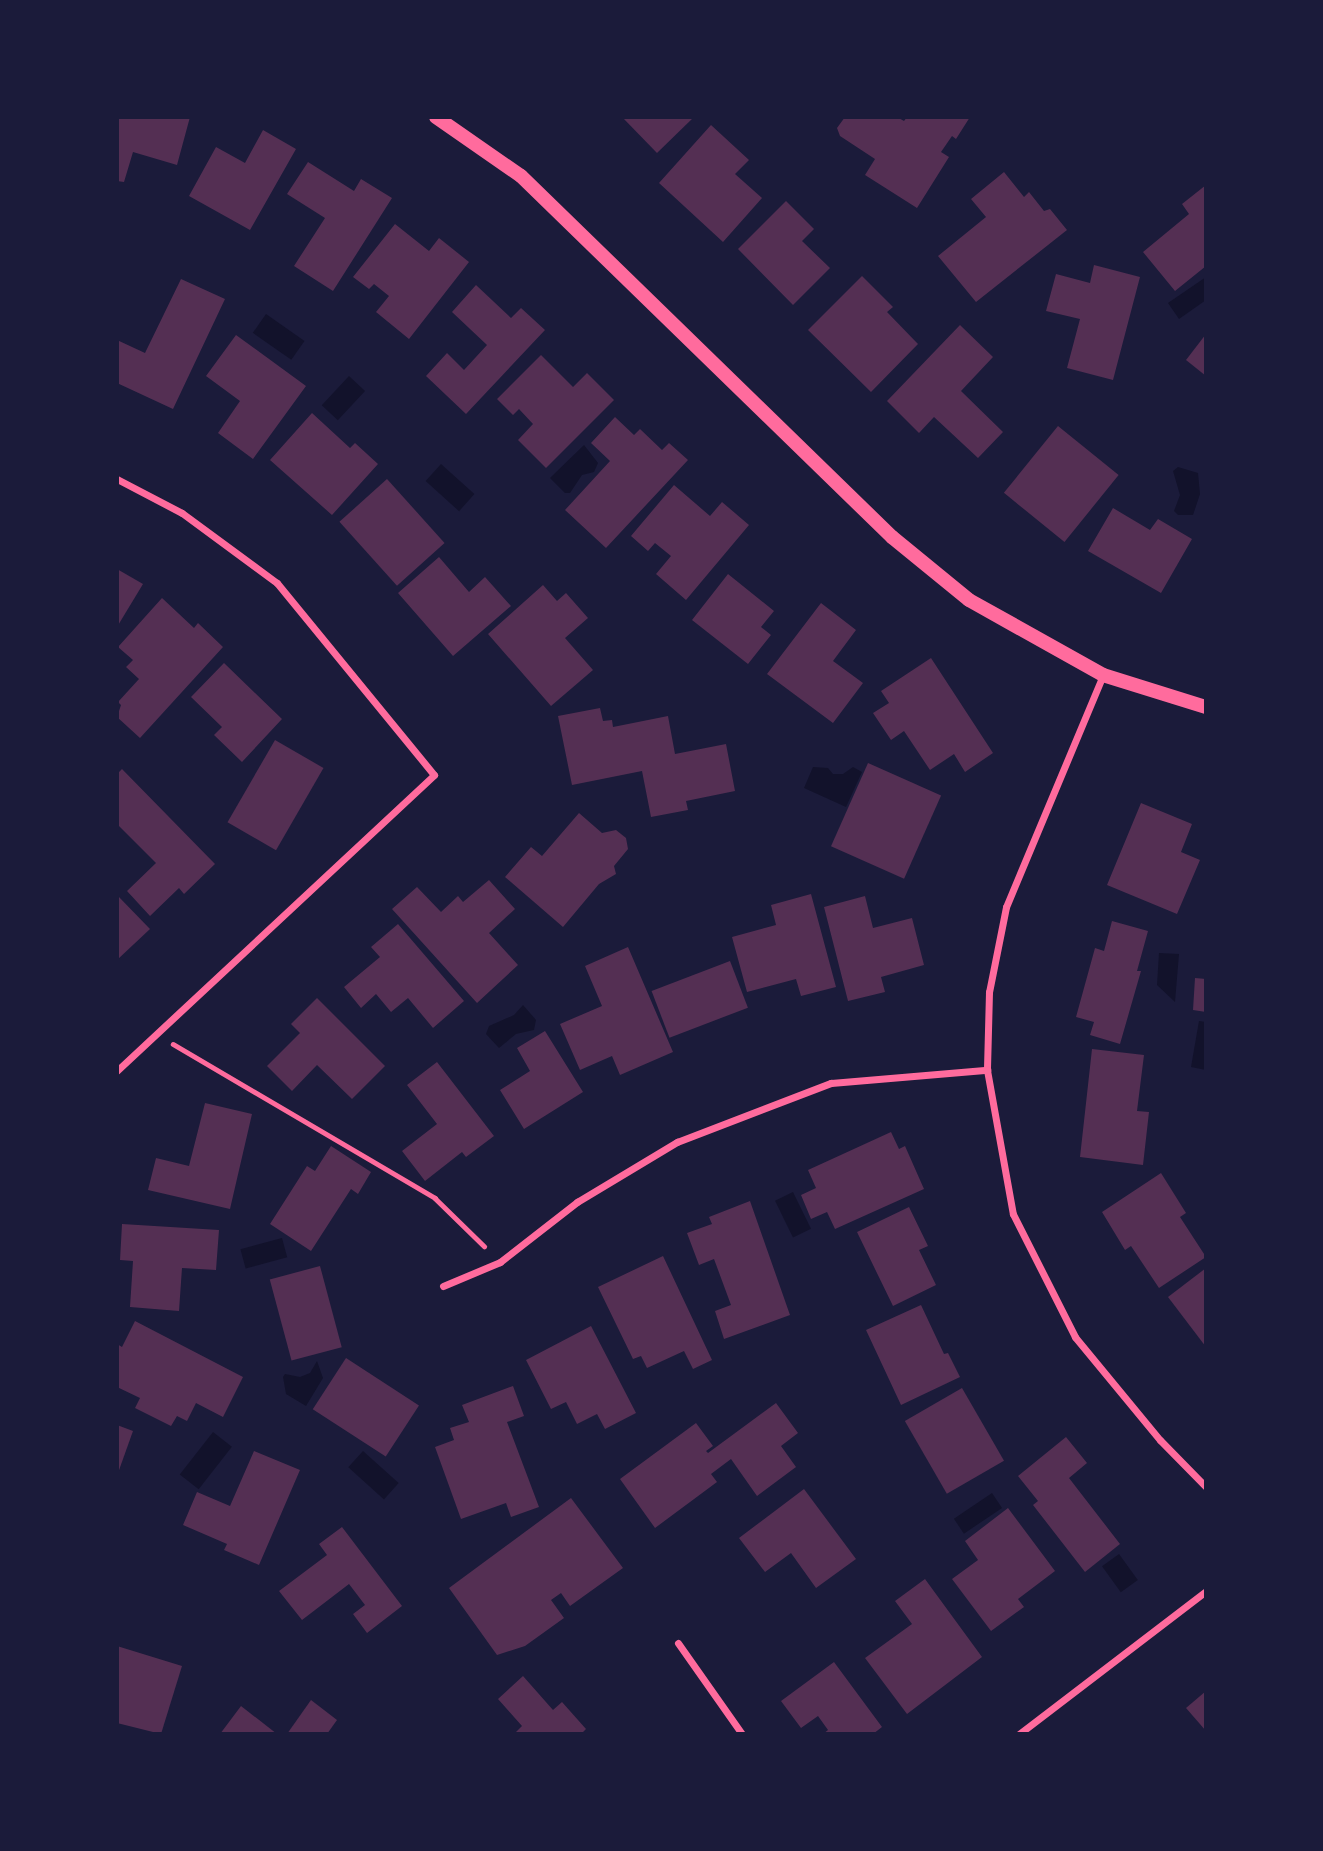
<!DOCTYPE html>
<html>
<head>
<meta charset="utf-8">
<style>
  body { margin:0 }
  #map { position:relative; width:1323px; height:1851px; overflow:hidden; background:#1b1b3a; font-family:"Noto Sans",sans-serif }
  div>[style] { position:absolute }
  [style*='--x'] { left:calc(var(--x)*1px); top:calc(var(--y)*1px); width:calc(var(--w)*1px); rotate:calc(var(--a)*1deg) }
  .water>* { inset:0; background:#12122b; transform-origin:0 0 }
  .building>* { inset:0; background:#542f53; transform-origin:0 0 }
  .path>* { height:4.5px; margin:-2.25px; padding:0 2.25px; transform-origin:2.25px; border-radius:2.25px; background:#ff6b9d }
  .minor>* { height:7px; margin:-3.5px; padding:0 3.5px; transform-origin:3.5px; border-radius:3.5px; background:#ff6b9d }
  .secondary>* { height:14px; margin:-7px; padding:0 7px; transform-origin:7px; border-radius:7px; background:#ff6b9d }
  span { translate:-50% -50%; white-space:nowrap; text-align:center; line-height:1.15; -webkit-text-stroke:6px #1b1b3a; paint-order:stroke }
  .frame { position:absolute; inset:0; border:119px solid #1b1b3a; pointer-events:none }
</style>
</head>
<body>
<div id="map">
  <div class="water">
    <i style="clip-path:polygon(1206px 277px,1206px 300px,1179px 319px,1168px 303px)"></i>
    <i style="left:266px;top:314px;width:47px;height:23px;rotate:35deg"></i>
    <i style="left:349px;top:376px;width:22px;height:40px;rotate:43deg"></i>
    <i style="clip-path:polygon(584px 445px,598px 463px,594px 472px,582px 475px,570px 493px,565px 493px,550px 478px)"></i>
    <i style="left:441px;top:464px;width:45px;height:23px;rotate:42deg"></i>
    <i style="clip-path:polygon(1178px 467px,1198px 473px,1200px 494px,1193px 515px,1178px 515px,1174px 511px,1180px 495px,1173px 471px)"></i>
    <i style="clip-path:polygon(813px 767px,828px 768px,833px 774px,843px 774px,853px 767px,862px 772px,846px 807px,804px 788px)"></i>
    <i style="clip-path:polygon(1159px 953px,1179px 954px,1175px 1002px,1157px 985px)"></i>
    <i style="clip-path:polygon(523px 1005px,536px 1020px,534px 1030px,516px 1034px,499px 1048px,486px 1034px,489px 1026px,514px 1015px)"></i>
    <i style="clip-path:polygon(1199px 1021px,1206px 1022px,1206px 1070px,1191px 1067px)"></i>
    <i style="left:793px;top:1192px;width:41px;height:20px;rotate:64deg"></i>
    <i style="left:282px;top:1238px;width:20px;height:43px;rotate:75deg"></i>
    <i style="clip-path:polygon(317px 1361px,323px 1378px,306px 1406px,286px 1394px,283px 1377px,285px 1374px,300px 1377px,310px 1373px)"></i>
    <i style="left:213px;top:1432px;width:24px;height:54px;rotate:38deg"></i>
    <i style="left:363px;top:1451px;width:48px;height:22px;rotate:42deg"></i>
    <i style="left:992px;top:1493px;width:18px;height:46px;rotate:56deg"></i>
    <i style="left:1119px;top:1554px;width:32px;height:21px;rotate:54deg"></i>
  </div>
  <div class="building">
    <i style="clip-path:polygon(117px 117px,190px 117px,177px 165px,133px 152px,124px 182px,117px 181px)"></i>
    <i style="clip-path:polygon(622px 117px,694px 117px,657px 153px)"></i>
    <i style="clip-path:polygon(845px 117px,897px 117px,904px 121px,907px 117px,970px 117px,956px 139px,952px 136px,941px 152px,949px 157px,917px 208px,865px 175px,875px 159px,840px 136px,837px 128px)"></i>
    <i style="clip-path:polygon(711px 125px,749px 160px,735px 174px,762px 198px,723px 242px,659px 183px)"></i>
    <i style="clip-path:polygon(263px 130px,296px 149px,250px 230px,189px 196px,216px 147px,245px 163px)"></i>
    <i style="clip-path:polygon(308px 162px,354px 191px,361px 179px,392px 198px,333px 291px,294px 266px,325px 218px,287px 194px)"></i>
    <i style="clip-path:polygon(1004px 172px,1024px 197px,1029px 192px,1044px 211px,1050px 209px,1067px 230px,976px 302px,938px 256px,986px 217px,971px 199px)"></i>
    <i style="clip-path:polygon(1206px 185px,1206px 266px,1175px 291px,1143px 252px,1189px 214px,1182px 204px)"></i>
    <i style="clip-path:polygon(786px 201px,814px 229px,802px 241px,830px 268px,793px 305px,738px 249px)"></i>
    <i style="clip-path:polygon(395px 224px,429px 251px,439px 238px,469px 262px,409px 339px,376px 312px,389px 296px,374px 284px,369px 289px,353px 277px)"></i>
    <i style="clip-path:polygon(1094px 265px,1140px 277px,1113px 380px,1067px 368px,1080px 319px,1046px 311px,1056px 274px,1090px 283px)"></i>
    <i style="clip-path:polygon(862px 276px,893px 307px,887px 312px,918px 344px,871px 392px,808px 330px)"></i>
    <i style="clip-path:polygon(181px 279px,225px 299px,173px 409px,117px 383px,117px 340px,145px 353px)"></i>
    <i style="clip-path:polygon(476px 285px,511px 318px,521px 308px,545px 330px,466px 414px,426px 376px,447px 353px,464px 370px,487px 345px,452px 312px)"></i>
    <i style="clip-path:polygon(960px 325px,993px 357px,961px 391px,1003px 432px,978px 458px,934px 417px,919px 433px,887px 401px)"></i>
    <i style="clip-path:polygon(1206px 334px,1206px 376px,1186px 360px)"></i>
    <i style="clip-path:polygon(236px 335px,306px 386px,253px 459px,218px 433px,240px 401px,206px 376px)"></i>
    <i style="clip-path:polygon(541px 355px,573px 387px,587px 373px,614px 400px,546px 468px,518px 440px,533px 424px,519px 409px,513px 415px,497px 399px)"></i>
    <i style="clip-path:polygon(312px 413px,350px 448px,355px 443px,378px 464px,332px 515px,270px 460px)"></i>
    <i style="clip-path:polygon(615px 417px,634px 435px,640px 429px,662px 450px,669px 443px,688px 460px,606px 548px,565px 510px,610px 461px,591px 443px)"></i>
    <i style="left:1058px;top:426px;width:78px;height:86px;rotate:39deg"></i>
    <i style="left:387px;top:479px;width:86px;height:64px;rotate:48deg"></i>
    <i style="clip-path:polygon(674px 485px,710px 516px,722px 502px,749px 525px,686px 600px,656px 574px,671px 556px,655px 543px,648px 551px,631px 536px)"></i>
    <i style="clip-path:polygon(1113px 508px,1150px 530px,1158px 519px,1192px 539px,1161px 593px,1088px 551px)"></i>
    <i style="clip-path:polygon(439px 557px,469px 592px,485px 577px,511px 606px,453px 656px,398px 593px)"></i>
    <i style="clip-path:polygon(117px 569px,143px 584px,117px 627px)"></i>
    <i style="clip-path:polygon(728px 574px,774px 611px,761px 627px,771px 635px,748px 664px,692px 620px)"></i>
    <i style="clip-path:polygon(543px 585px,557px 601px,566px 593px,588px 618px,565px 638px,593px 670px,551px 706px,488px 634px)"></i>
    <i style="clip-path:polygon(162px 598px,194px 628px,198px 623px,223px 647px,140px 738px,117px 717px,121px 705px,118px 702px,139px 679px,126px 667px,133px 660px,118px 647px)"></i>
    <i style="clip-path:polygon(821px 603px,856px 630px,833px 661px,863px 683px,833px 723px,767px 674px)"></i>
    <i style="clip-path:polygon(931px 658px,993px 753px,965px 772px,954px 754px,930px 770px,904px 731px,891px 740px,873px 713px,889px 703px,881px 691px)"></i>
    <i style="clip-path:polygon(224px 663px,282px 719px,242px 762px,214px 735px,222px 727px,191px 697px)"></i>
    <i style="clip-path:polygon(600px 708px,603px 721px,612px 720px,613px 727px,668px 716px,675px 754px,726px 744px,735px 791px,686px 801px,688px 810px,651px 817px,642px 771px,572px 785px,558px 716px)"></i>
    <i style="left:275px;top:740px;width:56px;height:95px;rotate:30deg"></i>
    <i style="left:868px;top:763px;width:80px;height:91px;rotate:24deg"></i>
    <i style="clip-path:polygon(122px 769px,215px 864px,184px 894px,179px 888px,150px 916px,127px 891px,156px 863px,117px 824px,117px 774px)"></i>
    <i style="clip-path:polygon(1141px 803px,1192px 824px,1181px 852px,1200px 860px,1177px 914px,1107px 885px)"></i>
    <i style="clip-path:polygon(579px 813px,602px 833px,616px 830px,626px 838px,628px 849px,614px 866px,616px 874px,599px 884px,563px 927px,505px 877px,531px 847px,542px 856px)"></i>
    <i style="clip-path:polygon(489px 880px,515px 909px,489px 933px,518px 965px,477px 1003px,392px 909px,417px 887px,441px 912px,458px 896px,463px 902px)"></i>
    <i style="clip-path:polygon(811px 894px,836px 987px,801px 996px,796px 979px,747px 992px,732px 937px,776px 925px,771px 905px)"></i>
    <i style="clip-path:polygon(117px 895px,150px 929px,117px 960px)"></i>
    <i style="clip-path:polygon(865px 896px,873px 928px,912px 918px,924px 965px,881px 977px,885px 992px,848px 1001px,824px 907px)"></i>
    <i style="clip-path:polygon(1112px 921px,1148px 931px,1137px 971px,1141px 971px,1120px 1044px,1090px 1035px,1094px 1022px,1076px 1017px,1095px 948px,1104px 951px)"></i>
    <i style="clip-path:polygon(398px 924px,464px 1001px,433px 1028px,408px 998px,391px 1012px,376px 994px,361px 1008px,344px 987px,380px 957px,371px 947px)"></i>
    <i style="clip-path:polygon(628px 947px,673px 1052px,620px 1075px,612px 1056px,580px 1070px,560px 1024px,602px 1006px,585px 966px)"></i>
    <i style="left:730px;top:961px;width:50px;height:84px;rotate:69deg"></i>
    <i style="clip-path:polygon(1195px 978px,1206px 979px,1206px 1012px,1193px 1010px)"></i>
    <i style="clip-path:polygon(317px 998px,385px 1066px,352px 1099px,317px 1065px,292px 1091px,267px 1066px,300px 1033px,291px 1024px)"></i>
    <i style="clip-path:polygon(545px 1031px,583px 1092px,524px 1129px,500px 1090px,530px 1071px,517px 1048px)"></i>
    <i style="clip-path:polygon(1092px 1049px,1144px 1055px,1137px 1111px,1149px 1112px,1143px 1165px,1080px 1157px)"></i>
    <i style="clip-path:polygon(437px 1062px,494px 1136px,466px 1157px,462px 1152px,425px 1181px,402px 1151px,437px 1124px,407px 1085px)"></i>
    <i style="clip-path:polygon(205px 1103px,252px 1114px,230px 1209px,148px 1190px,156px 1158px,189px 1166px)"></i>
    <i style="clip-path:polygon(891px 1132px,899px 1149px,905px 1146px,924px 1189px,835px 1229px,827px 1212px,811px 1219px,801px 1195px,816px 1188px,808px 1170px)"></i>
    <i style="clip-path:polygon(331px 1146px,371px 1172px,358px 1194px,351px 1189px,311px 1251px,270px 1224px,307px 1166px,315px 1171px)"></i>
    <i style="clip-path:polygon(1161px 1173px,1186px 1213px,1180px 1217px,1206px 1257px,1159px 1288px,1131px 1246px,1125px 1250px,1102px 1212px)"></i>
    <i style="clip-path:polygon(750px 1201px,790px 1315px,724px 1339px,715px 1311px,731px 1305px,714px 1259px,699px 1265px,687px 1233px,712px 1224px,709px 1217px)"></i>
    <i style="clip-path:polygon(909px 1207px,928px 1246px,919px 1250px,936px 1285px,893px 1306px,857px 1232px)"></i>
    <i style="clip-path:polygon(122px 1224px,219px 1230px,216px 1270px,182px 1268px,179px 1311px,130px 1307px,133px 1261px,120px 1260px)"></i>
    <i style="clip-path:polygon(663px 1256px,712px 1360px,693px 1369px,684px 1351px,647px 1368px,641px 1356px,633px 1359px,598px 1287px)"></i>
    <i style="left:320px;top:1266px;width:84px;height:52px;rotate:75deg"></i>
    <i style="clip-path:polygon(1206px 1268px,1206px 1347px,1168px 1297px)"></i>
    <i style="clip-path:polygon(921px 1305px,944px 1354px,948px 1353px,960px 1377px,901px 1405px,866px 1330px)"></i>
    <i style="clip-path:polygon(135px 1321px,243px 1377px,223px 1417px,196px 1403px,187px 1421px,177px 1416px,171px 1426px,135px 1408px,140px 1398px,117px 1387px,117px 1344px,122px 1347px)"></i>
    <i style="clip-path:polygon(591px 1326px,636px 1413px,605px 1429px,597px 1414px,577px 1424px,566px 1402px,551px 1409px,526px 1360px)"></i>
    <i style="left:346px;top:1358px;width:87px;height:61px;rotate:33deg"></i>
    <i style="clip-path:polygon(513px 1386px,524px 1416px,507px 1422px,539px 1507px,511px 1517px,506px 1503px,461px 1519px,435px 1447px,454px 1440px,450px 1428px,469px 1422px,462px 1405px)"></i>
    <i style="left:962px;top:1388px;width:84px;height:66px;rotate:60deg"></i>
    <i style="clip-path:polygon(776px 1403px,798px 1433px,781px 1446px,796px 1467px,757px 1496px,731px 1459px,711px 1474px,717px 1482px,655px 1528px,620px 1479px,696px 1423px,713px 1446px,706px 1451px,708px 1453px)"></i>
    <i style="clip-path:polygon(117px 1425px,133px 1431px,118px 1473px,117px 1473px)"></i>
    <i style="clip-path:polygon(1066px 1437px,1087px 1463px,1069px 1478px,1120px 1544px,1085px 1572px,1033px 1505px,1038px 1501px,1018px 1476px)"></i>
    <i style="clip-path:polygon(254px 1451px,300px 1470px,259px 1565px,224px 1550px,227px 1544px,183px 1525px,197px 1492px,230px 1506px)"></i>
    <i style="clip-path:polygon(804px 1489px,856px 1559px,816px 1588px,791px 1553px,765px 1572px,739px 1538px)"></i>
    <i style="clip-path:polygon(571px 1498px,623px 1568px,570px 1606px,561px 1593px,551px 1600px,564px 1618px,525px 1646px,497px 1655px,449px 1588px)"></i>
    <i style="clip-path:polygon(1008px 1508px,1055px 1571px,1018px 1599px,1024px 1607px,991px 1631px,952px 1579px,978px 1560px,965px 1541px)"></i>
    <i style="clip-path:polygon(342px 1527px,402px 1606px,367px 1633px,353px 1614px,365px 1605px,349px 1584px,302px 1620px,279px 1591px,327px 1555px,319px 1544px)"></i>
    <i style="clip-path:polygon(925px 1579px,982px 1657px,907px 1714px,865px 1658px,912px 1624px,895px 1601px)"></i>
    <i style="clip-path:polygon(117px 1646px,182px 1666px,161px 1734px,117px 1723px)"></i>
    <i style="clip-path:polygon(834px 1662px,882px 1727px,873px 1734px,823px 1734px,828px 1730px,818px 1716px,801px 1728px,781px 1701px)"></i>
    <i style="clip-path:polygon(523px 1676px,553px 1710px,562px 1702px,586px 1729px,581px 1734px,514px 1734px,522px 1726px,498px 1699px)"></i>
    <i style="clip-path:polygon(1206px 1691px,1206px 1731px,1186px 1708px)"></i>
    <i style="clip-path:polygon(311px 1700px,337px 1720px,327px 1734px,287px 1734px)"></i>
    <i style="clip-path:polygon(241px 1706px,277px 1734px,220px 1734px)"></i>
  </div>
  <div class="path">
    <i style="--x:173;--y:1044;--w:304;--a:30.4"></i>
    <i style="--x:435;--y:1198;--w:69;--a:44.4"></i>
  </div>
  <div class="minor">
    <i style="--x:117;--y:479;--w:73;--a:27.6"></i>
    <i style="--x:182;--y:513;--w:118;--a:36.4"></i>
    <i style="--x:277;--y:583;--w:248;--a:50.7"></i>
    <i style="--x:434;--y:775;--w:434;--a:137"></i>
    <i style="--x:1103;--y:675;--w:251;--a:112.7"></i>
    <i style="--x:1006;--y:907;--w:87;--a:101.3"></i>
    <i style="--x:989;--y:992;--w:78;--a:91.5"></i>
    <i style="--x:987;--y:1070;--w:146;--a:79.8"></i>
    <i style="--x:1013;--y:1214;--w:138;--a:63.2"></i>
    <i style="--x:1075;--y:1337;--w:134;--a:50.5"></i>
    <i style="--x:1160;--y:1440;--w:66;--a:45.6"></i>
    <i style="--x:443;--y:1286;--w:62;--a:-22.8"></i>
    <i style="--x:500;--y:1262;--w:98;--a:-37.9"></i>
    <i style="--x:577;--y:1202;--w:117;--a:-31"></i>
    <i style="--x:677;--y:1142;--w:165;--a:-21"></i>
    <i style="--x:831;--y:1083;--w:157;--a:-4.8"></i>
    <i style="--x:678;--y:1643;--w:111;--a:54.9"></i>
    <i style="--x:1019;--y:1734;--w:235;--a:-37.4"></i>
  </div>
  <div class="secondary">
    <i style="--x:436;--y:117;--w:103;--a:34.8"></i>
    <i style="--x:521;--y:176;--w:518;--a:44.22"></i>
    <i style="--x:892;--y:537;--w:99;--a:39.3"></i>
    <i style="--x:969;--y:600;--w:154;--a:29.2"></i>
    <i style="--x:1103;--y:675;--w:108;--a:17.3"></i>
  </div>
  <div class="frame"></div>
</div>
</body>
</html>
